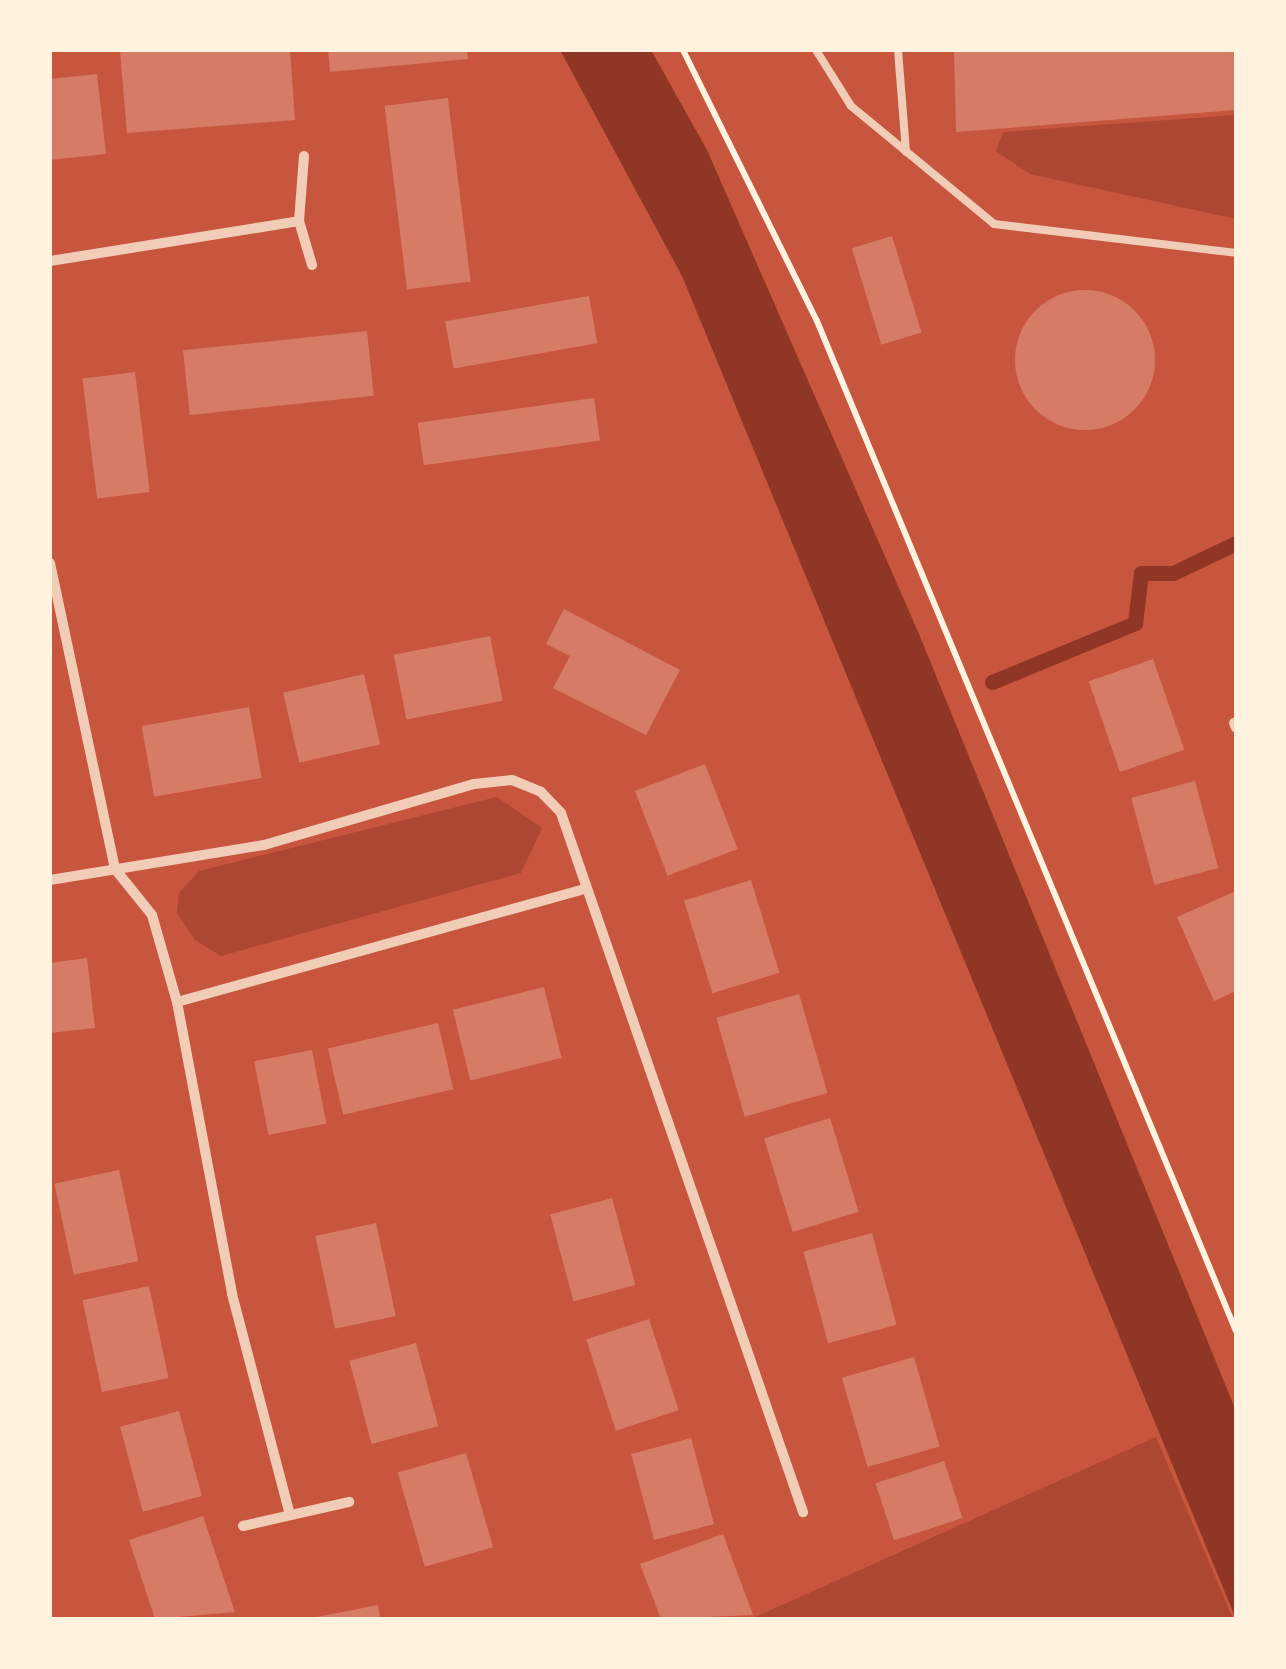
<!DOCTYPE html>
<html>
<head>
<meta charset="utf-8">
<style>
  body { margin:0 }
  #map { position:relative; width:1286px; height:1669px; overflow:hidden; background:#c8553d; font-family:"Zilla Slab",serif }
  div>[style] { position:absolute }
  [style*='--x'] { left:calc(var(--x)*1px); top:calc(var(--y)*1px); width:calc(var(--w)*1px); rotate:calc(var(--a)*1deg) }
  .green>* { inset:0; background:#ae4732 }
  .water>* { inset:0; background:#8f3625 }
  .stream>* { height:15px; margin:-7.5px; padding:0 7.5px; transform-origin:7.5px; border-radius:7.5px; background:#8f3625 }
  .building>* { inset:0; background:#d67c66; transform-origin:0 0 }
  .round { border-radius:50% }
  .path>* { height:6px; margin:-3px; padding:0 3px; transform-origin:3px; border-radius:3px; background:#fff3e0 }
  .service>* { height:8px; margin:-4px; padding:0 4px; transform-origin:4px; border-radius:4px; background:#f1ccb7 }
  .minor>* { height:10px; margin:-5px; padding:0 5px; transform-origin:5px; border-radius:5px; background:#f1ccb7 }
  span { translate:-50% -50%; white-space:nowrap; text-align:center; line-height:1.15; -webkit-text-stroke:8px #fff3e0; paint-order:stroke }
  .frame { position:absolute; inset:0; border:52px solid #fff3e0; pointer-events:none }
</style>
</head>
<body>
<div id="map">
  <div class="green">
    <i style="clip-path:polygon(1236px 115px,1236px 219px,1030px 174px,996px 151px,1003px 132px)"></i>
    <i style="clip-path:polygon(497px 797px,542px 828px,521px 873px,221px 956px,195px 940px,177px 913px,179px 893px,199px 871px)"></i>
    <i style="clip-path:polygon(1156px 1437px,1233px 1619px,751px 1619px)"></i>
  </div>
  <div class="water">
    <i style="clip-path:polygon(560px 50px,651px 50px,707px 150px,919px 634px,1236px 1411px,1236px 1619px,682px 276px)"></i>
  </div>
  <div class="stream">
    <i style="--x:992;--y:682;--w:155;--a:-22.4"></i>
    <i style="--x:1135;--y:623;--w:50;--a:-83.2"></i>
    <i style="--x:1141;--y:573;--w:32;--a:0"></i>
    <i style="--x:1173;--y:573;--w:70;--a:-25.5"></i>
  </div>
  <div class="building">
    <i style="clip-path:polygon(290px 50px,295px 120px,127px 133px,120px 51px)"></i>
    <i style="clip-path:polygon(328px 50px,467px 50px,468px 59px,330px 72px)"></i>
    <i style="clip-path:polygon(954px 50px,1236px 50px,1236px 110px,956px 132px)"></i>
    <i style="clip-path:polygon(97px 74px,106px 154px,50px 160px,50px 79px)"></i>
    <i style="left:448px;top:98px;width:185px;height:64px;rotate:83deg"></i>
    <i style="left:892px;top:236px;width:101px;height:42px;rotate:73deg"></i>
    <i class="round" style="left:1015px;top:290px;width:140px;height:140px"></i>
    <i style="left:589px;top:296px;width:48px;height:146px;rotate:80deg"></i>
    <i style="left:367px;top:331px;width:65px;height:185px;rotate:84deg"></i>
    <i style="left:135px;top:372px;width:121px;height:53px;rotate:83deg"></i>
    <i style="left:594px;top:398px;width:43px;height:178px;rotate:82deg"></i>
    <i style="clip-path:polygon(564px 609px,680px 670px,646px 735px,553px 688px,570px 656px,546px 644px)"></i>
    <i style="left:490px;top:636px;width:66px;height:98px;rotate:79deg"></i>
    <i style="left:1153px;top:659px;width:96px;height:68px;rotate:71deg"></i>
    <i style="left:364px;top:674px;width:72px;height:83px;rotate:77deg"></i>
    <i style="left:249px;top:707px;width:72px;height:109px;rotate:80deg"></i>
    <i style="left:705px;top:764px;width:91px;height:75px;rotate:69deg"></i>
    <i style="left:1195px;top:781px;width:90px;height:66px;rotate:75deg"></i>
    <i style="left:751px;top:880px;width:97px;height:70px;rotate:73deg"></i>
    <i style="clip-path:polygon(1236px 891px,1236px 991px,1214px 1001px,1177px 917px)"></i>
    <i style="clip-path:polygon(87px 958px,95px 1028px,50px 1033px,50px 963px)"></i>
    <i style="left:544px;top:987px;width:73px;height:94px;rotate:76deg"></i>
    <i style="left:799px;top:994px;width:103px;height:86px;rotate:74deg"></i>
    <i style="left:438px;top:1023px;width:68px;height:113px;rotate:77deg"></i>
    <i style="left:312px;top:1050px;width:75px;height:59px;rotate:79deg"></i>
    <i style="left:830px;top:1118px;width:98px;height:69px;rotate:73deg"></i>
    <i style="left:119px;top:1170px;width:93px;height:66px;rotate:78deg"></i>
    <i style="left:612px;top:1198px;width:90px;height:64px;rotate:75deg"></i>
    <i style="left:376px;top:1223px;width:95px;height:62px;rotate:78deg"></i>
    <i style="left:872px;top:1233px;width:95px;height:71px;rotate:75deg"></i>
    <i style="left:149px;top:1286px;width:94px;height:68px;rotate:78deg"></i>
    <i style="left:649px;top:1319px;width:96px;height:66px;rotate:72deg"></i>
    <i style="left:416px;top:1343px;width:86px;height:69px;rotate:75deg"></i>
    <i style="left:914px;top:1357px;width:93px;height:75px;rotate:74deg"></i>
    <i style="left:179px;top:1411px;width:88px;height:61px;rotate:75deg"></i>
    <i style="left:691px;top:1438px;width:89px;height:62px;rotate:75deg"></i>
    <i style="left:466px;top:1453px;width:98px;height:71px;rotate:74deg"></i>
    <i style="left:944px;top:1461px;width:60px;height:72px;rotate:72deg"></i>
    <i style="clip-path:polygon(203px 1516px,235px 1612px,155px 1619px,129px 1540px)"></i>
    <i style="clip-path:polygon(723px 1534px,753px 1615px,661px 1619px,640px 1564px)"></i>
    <i style="clip-path:polygon(378px 1605px,380px 1619px,317px 1619px,317px 1617px)"></i>
  </div>
  <div class="path">
    <i style="--x:683;--y:50;--w:302;--a:63.7"></i>
    <i style="--x:817;--y:321;--w:1093;--a:67.47"></i>
  </div>
  <div class="service">
    <i style="--x:816;--y:50;--w:66;--a:58"></i>
    <i style="--x:851;--y:106;--w:185;--a:39.5"></i>
    <i style="--x:994;--y:224;--w:244;--a:6.8"></i>
    <i style="--x:898;--y:50;--w:102;--a:85.5"></i>
  </div>
  <div class="minor">
    <i style="--x:304;--y:156;--w:65;--a:94.4"></i>
    <i style="--x:299;--y:221;--w:46;--a:73.5"></i>
    <i style="--x:50;--y:261;--w:252;--a:-9.1"></i>
    <i style="--x:50;--y:563;--w:313;--a:78"></i>
    <i style="--x:115;--y:869;--w:59;--a:51.2"></i>
    <i style="--x:152;--y:915;--w:91;--a:74"></i>
    <i style="--x:177;--y:1002;--w:297;--a:79.3"></i>
    <i style="--x:232;--y:1294;--w:228;--a:75.3"></i>
    <i style="--x:1234;--y:723;--w:5;--a:68"></i>
    <i style="--x:50;--y:880;--w:217;--a:-9.3"></i>
    <i style="--x:264;--y:845;--w:219;--a:-16.2"></i>
    <i style="--x:474;--y:784;--w:38;--a:-6"></i>
    <i style="--x:512;--y:780;--w:31;--a:22"></i>
    <i style="--x:541;--y:792;--w:29;--a:46"></i>
    <i style="--x:561;--y:813;--w:740;--a:70.9"></i>
    <i style="--x:177;--y:1002;--w:423;--a:-15.5"></i>
    <i style="--x:243;--y:1526;--w:109;--a:-12.8"></i>
  </div>
  <div class="frame"></div>
</div>
</body>
</html>
